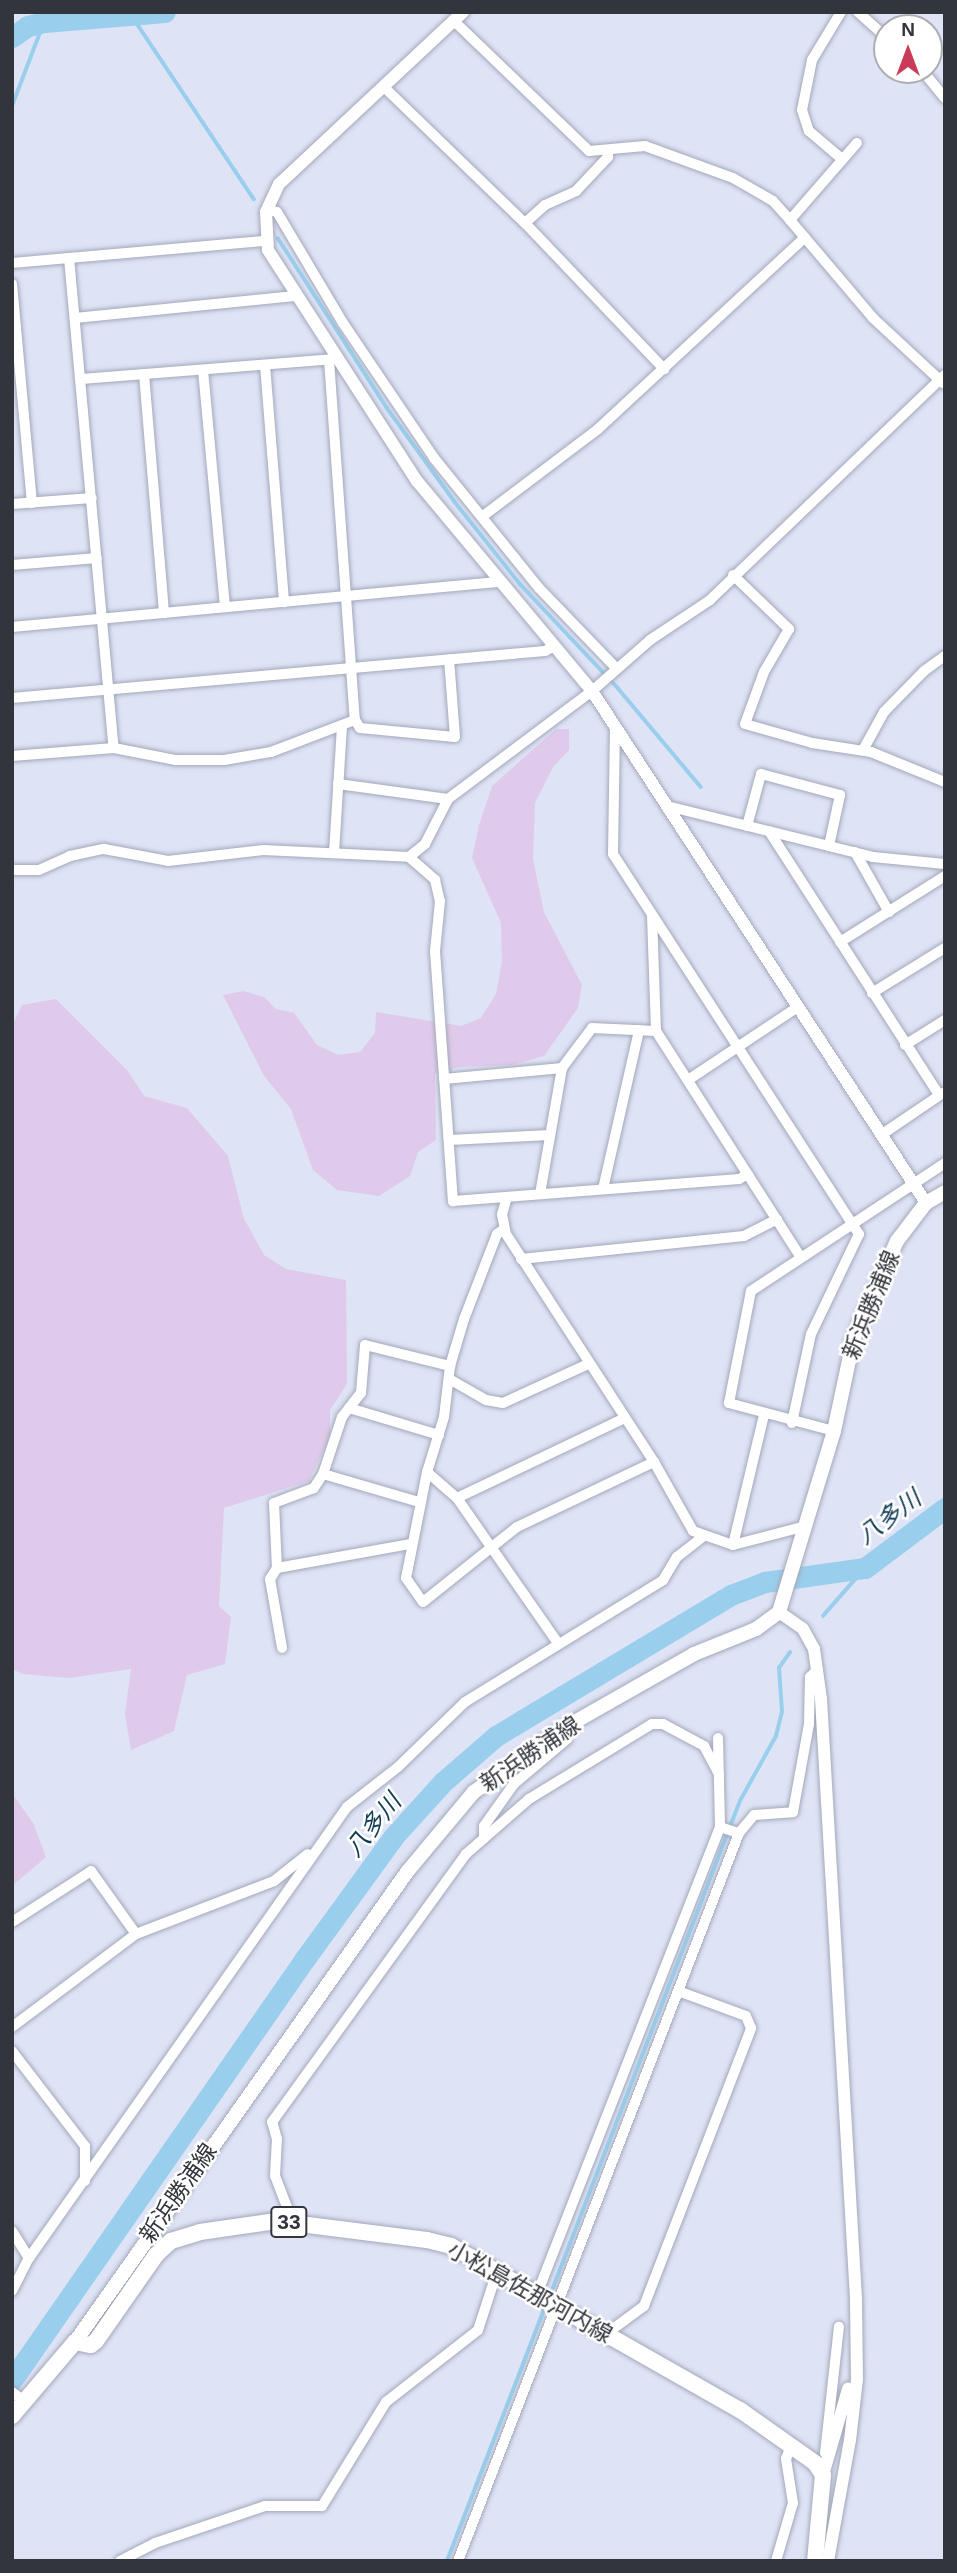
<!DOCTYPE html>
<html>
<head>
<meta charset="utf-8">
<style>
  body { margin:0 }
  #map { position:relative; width:957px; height:2573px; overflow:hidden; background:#dee3f6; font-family:Helvetica,"Noto Sans JP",sans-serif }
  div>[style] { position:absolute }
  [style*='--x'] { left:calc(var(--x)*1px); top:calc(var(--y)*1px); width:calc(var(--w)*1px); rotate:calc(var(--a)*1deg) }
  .green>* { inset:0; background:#dfcaec }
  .stream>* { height:3.5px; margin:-1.75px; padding:0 1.75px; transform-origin:1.75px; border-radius:1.75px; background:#99ceec }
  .river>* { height:21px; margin:-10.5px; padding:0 10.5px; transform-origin:10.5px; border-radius:10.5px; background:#99ceec }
  .roads { filter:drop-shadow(0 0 2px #a3a8b9) drop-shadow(0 0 2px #a3a8b9) }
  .minor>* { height:10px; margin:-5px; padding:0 5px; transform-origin:5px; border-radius:5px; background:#fff }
  .tertiary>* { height:12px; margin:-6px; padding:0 6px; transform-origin:6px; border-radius:6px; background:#fff }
  .secondary>* { height:14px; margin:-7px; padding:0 7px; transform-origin:7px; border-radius:7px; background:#fff }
  .primary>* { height:16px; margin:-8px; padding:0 8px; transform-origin:8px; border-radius:8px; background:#fff }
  span { translate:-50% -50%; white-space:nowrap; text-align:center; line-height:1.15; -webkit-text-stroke:5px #fff; paint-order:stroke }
  .shield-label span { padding:2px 5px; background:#fff; border:2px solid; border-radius:5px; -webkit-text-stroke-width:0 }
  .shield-label { font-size:21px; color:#33353c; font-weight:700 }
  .street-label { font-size:23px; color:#33353c }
  .water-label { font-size:24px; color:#113c52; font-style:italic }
  .frame { position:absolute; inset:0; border:14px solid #33353c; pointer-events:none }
  .north { position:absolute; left:873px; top:14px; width:70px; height:70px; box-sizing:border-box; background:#fff; border:2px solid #adaeb1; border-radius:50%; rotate:0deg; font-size:19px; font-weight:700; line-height:28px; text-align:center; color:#33353c }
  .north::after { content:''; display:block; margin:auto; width:24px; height:32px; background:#ca3b5a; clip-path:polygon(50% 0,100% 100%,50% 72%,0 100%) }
</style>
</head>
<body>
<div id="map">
  <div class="green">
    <i style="clip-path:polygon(556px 729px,569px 729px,569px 750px,553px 767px,535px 803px,533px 859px,544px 912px,582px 985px,578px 1008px,544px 1056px,512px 1065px,459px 1067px,435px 1074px,436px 1140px,418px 1152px,410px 1176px,379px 1196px,337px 1190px,313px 1170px,291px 1109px,264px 1076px,223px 995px,243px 991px,264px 997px,276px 1009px,294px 1013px,317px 1045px,338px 1055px,360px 1052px,375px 1033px,376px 1012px,461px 1026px,481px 1018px,496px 994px,502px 962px,501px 923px,472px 858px,479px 825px,492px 786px)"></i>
    <i style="clip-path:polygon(56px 999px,127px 1070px,144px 1096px,187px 1108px,228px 1156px,244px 1219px,264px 1255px,286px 1269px,346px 1280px,347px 1384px,330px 1410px,330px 1436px,309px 1481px,224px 1508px,219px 1606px,231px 1617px,225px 1664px,187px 1675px,174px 1731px,131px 1750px,125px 1714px,131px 1669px,69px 1678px,23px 1674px,12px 1669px,12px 1026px,22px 1005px)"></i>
    <i style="clip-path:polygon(12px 1793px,33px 1823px,46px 1857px,12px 1886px)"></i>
  </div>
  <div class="stream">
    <i style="--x:132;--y:16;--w:220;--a:56.3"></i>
    <i style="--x:12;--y:106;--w:90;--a:-69.1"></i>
    <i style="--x:278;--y:238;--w:202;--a:57.3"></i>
    <i style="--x:387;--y:408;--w:116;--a:54.1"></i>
    <i style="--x:455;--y:502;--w:106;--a:51.5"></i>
    <i style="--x:521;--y:585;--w:141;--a:46.7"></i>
    <i style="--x:618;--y:688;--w:129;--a:50"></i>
    <i style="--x:823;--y:1616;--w:64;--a:-48.8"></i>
    <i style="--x:549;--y:2298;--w:532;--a:-68.98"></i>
    <i style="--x:740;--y:1801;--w:74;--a:-61"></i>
    <i style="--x:776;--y:1736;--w:25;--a:-76"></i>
    <i style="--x:782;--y:1712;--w:44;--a:-93.9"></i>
    <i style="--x:779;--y:1668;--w:19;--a:-55"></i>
    <i style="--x:447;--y:2561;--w:274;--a:-68.9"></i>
  </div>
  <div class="river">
    <i style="--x:12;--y:37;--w:19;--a:-35"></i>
    <i style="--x:28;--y:26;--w:16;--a:-14"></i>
    <i style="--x:44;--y:22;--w:121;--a:-4.7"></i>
    <i style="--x:12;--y:2380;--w:512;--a:-55.19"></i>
    <i style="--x:304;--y:1960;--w:153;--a:-54"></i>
    <i style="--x:394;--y:1836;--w:73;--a:-47.8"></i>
    <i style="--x:443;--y:1782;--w:70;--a:-41"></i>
    <i style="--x:496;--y:1736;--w:274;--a:-31"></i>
    <i style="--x:731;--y:1595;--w:36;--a:-21"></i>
    <i style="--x:765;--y:1582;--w:101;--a:-8"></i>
    <i style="--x:865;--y:1568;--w:100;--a:-36.9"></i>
  </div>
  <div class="roads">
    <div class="minor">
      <i style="--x:841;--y:12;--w:56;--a:121.1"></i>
      <i style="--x:812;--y:60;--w:51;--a:101.3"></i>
      <i style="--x:802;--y:110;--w:22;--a:72"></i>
      <i style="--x:809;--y:131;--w:43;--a:40.3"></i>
      <i style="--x:858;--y:12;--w:39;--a:42"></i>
      <i style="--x:454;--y:21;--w:187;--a:43.9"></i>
      <i style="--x:589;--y:151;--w:56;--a:-5.1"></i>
      <i style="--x:645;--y:146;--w:94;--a:20"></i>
      <i style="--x:733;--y:178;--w:46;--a:29.9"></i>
      <i style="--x:773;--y:201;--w:25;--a:48"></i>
      <i style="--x:790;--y:220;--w:102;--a:-49"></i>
      <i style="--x:922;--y:70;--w:36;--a:51"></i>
      <i style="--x:386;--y:89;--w:193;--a:44"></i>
      <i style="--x:525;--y:223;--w:27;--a:-42"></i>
      <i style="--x:545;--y:205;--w:34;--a:-24"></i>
      <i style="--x:576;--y:191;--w:47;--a:-46.7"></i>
      <i style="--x:608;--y:157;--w:6;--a:-90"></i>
      <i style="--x:267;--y:209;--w:10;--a:17"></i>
      <i style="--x:277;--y:212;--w:129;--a:59.3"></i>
      <i style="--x:343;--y:323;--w:163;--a:56"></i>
      <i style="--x:434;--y:458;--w:167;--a:51.1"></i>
      <i style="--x:539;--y:588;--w:112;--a:46.1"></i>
      <i style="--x:790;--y:220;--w:128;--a:49.7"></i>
      <i style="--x:873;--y:318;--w:96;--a:42.9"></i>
      <i style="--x:525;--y:223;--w:202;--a:46.4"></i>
      <i style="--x:69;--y:258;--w:492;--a:84.8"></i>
      <i style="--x:12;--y:263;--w:255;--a:-5"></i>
      <i style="--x:12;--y:284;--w:220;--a:84.8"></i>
      <i style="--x:75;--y:318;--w:221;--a:-5.7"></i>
      <i style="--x:329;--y:360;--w:361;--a:85.9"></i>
      <i style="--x:355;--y:720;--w:9;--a:58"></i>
      <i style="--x:360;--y:728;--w:95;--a:5.4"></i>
      <i style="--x:455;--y:737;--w:78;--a:-94.4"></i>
      <i style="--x:265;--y:365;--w:238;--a:85.4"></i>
      <i style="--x:203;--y:370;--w:238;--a:84.7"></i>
      <i style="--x:144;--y:374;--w:240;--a:85.2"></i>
      <i style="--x:80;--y:379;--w:254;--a:-4.5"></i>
      <i style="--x:12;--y:504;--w:80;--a:-4.3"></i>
      <i style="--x:483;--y:516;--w:144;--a:-37.1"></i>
      <i style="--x:598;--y:429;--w:282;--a:-42.8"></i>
      <i style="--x:12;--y:565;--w:85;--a:-4.7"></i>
      <i style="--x:733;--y:575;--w:78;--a:44"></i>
      <i style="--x:789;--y:629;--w:50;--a:120.2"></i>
      <i style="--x:764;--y:672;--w:55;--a:110.1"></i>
      <i style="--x:745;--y:724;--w:70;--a:15.8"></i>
      <i style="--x:812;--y:743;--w:60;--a:8.7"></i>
      <i style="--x:871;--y:752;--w:80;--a:22.1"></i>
      <i style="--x:12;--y:627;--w:490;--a:-5.3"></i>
      <i style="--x:12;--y:698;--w:535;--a:-5.04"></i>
      <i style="--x:545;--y:651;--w:9;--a:-27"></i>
      <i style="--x:615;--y:727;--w:127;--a:90.9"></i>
      <i style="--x:613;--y:854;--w:453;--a:57.1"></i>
      <i style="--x:859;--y:1234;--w:111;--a:115.6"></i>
      <i style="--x:811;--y:1334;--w:91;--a:102.1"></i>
      <i style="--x:863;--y:750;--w:43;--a:-61.1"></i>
      <i style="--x:884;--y:712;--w:57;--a:-45.7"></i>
      <i style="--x:924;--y:671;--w:26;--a:-36"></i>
      <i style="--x:12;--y:756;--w:102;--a:-4.5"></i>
      <i style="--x:114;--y:748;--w:62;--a:11.1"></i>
      <i style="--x:175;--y:760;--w:49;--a:0"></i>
      <i style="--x:224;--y:760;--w:48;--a:-9.7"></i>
      <i style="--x:271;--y:752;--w:90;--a:-20.9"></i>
      <i style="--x:338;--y:784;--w:111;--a:7.8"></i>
      <i style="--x:667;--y:806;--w:212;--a:13.9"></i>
      <i style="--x:873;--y:857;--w:72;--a:5.6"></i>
      <i style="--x:747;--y:826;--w:54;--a:-74.9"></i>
      <i style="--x:761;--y:774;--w:82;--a:14.9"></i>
      <i style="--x:840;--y:795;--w:52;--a:102.2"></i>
      <i style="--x:769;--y:831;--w:314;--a:57.2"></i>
      <i style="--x:855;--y:852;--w:69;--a:60.5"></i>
      <i style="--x:334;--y:853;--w:128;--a:-86.4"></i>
      <i style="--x:409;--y:857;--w:35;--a:41"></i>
      <i style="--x:435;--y:880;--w:22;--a:77"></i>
      <i style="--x:440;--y:901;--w:50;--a:95.7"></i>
      <i style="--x:435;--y:951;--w:251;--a:85.9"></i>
      <i style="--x:453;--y:1201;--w:287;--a:-4.4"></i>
      <i style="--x:739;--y:1179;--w:10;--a:-29"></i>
      <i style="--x:12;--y:870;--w:27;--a:0"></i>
      <i style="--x:39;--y:870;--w:34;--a:-24"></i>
      <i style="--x:70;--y:856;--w:35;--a:-12"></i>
      <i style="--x:104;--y:849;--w:65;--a:10.6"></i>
      <i style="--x:168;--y:861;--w:96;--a:-6.6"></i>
      <i style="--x:263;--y:850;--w:146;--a:2.7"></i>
      <i style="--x:409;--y:857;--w:21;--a:-39"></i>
      <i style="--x:425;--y:844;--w:51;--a:-62.9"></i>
      <i style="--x:448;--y:799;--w:180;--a:-36.9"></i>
      <i style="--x:592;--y:691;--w:77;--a:-41.3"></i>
      <i style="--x:650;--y:640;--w:72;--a:-33.7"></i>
      <i style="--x:710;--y:600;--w:325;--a:-43.8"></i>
      <i style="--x:652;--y:916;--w:115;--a:88"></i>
      <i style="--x:656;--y:1031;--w:267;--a:57.4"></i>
      <i style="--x:840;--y:942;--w:124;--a:-32.2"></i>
      <i style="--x:872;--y:993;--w:86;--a:-31.7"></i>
      <i style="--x:905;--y:1045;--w:47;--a:-32"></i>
      <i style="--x:444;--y:1079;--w:119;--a:-5.3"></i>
      <i style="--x:562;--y:1068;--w:50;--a:-53.1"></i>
      <i style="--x:592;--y:1028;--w:64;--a:2.7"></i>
      <i style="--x:688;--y:1080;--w:132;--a:-33.6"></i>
      <i style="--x:881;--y:1135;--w:75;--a:-34.1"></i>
      <i style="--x:449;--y:1140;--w:101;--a:-2.8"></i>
      <i style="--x:603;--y:1189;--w:163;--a:-77.2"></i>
      <i style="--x:540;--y:1194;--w:128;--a:-80.1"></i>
      <i style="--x:507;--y:1197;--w:18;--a:106"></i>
      <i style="--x:502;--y:1214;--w:20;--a:79"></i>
      <i style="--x:506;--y:1234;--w:272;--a:57"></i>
      <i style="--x:654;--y:1462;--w:79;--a:60.5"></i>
      <i style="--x:693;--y:1531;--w:42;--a:19.3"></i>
      <i style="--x:733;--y:1545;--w:75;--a:-14.6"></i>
      <i style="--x:504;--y:1229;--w:9;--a:144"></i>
      <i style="--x:497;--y:1234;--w:91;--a:111.2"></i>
      <i style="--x:464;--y:1319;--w:49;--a:106.6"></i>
      <i style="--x:450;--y:1366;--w:51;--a:96.7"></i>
      <i style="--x:444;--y:1417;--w:58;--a:107.2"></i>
      <i style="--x:427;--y:1472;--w:40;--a:41"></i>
      <i style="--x:457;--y:1498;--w:175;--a:55.2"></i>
      <i style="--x:521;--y:1259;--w:224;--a:-5.9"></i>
      <i style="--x:744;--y:1236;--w:37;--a:-27"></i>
      <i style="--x:451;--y:1380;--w:40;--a:29.7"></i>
      <i style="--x:486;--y:1400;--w:17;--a:10"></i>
      <i style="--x:503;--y:1403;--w:94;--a:-24.6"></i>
      <i style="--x:349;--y:1408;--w:94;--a:16.7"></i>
      <i style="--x:834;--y:1431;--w:109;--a:-165.1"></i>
      <i style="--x:729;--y:1403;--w:114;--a:-78.9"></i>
      <i style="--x:751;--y:1291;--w:232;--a:-33.4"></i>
      <i style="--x:427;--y:1472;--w:108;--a:101.2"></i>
      <i style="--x:406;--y:1578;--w:29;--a:55"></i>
      <i style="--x:423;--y:1602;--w:120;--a:-38.6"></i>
      <i style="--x:517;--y:1527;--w:152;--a:-25.4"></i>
      <i style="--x:323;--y:1474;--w:17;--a:123"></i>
      <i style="--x:314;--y:1488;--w:43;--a:159.4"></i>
      <i style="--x:274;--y:1503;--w:65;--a:87.4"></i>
      <i style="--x:277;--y:1568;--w:136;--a:-10.2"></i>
      <i style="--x:457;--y:1498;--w:186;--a:-25.5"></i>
      <i style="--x:419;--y:1502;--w:100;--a:-163.7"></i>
      <i style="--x:323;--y:1474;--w:60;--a:-71.6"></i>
      <i style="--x:342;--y:1417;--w:31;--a:-52"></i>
      <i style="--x:361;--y:1393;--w:48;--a:-85.2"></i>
      <i style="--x:365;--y:1345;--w:88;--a:13.9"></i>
      <i style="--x:733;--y:1545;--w:134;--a:-76.6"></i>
      <i style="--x:277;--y:1568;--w:13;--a:122"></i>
      <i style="--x:270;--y:1579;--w:70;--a:80.1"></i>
      <i style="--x:718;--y:1738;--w:89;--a:88.7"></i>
      <i style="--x:720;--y:1827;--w:20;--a:18"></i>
      <i style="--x:739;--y:1833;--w:23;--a:-50"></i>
      <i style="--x:754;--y:1815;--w:39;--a:-4"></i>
      <i style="--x:793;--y:1812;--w:89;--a:-79.7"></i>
      <i style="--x:809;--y:1724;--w:47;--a:-88.8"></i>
      <i style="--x:810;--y:1677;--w:11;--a:-45"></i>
      <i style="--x:484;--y:1838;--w:12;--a:-90"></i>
      <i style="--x:484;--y:1826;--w:52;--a:-54.5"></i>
      <i style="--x:514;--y:1784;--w:70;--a:-40.3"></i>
      <i style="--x:567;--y:1739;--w:11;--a:-105"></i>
      <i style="--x:12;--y:1922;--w:94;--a:-32.8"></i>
      <i style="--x:91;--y:1871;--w:77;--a:54.5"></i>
      <i style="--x:12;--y:2027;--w:155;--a:-36.9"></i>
      <i style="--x:136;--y:1934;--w:148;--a:-21"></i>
      <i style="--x:274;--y:1881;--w:43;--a:-38.5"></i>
      <i style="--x:12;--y:2051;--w:120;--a:52.5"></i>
      <i style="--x:85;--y:2146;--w:35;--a:90"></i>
      <i style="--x:284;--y:2222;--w:15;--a:-79"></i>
      <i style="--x:287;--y:2207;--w:33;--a:-111"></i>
      <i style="--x:275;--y:2176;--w:37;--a:-87"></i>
      <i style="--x:277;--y:2139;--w:18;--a:-106"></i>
      <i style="--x:272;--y:2122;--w:331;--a:-54.1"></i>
      <i style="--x:466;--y:1854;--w:84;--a:-41.1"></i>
      <i style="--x:529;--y:1799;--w:144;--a:-31.4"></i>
      <i style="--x:652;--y:1724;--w:11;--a:0"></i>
      <i style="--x:663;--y:1724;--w:47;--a:28.2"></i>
      <i style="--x:704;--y:1746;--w:32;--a:62"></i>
      <i style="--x:12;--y:2231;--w:32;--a:58"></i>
      <i style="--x:12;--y:2291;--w:37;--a:-63"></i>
      <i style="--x:29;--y:2258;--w:552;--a:-54.81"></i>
      <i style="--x:347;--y:1807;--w:65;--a:-38.1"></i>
      <i style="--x:398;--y:1767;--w:93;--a:-44.1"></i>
      <i style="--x:465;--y:1702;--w:233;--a:-31.6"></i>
      <i style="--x:663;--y:1580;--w:27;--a:-59"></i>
      <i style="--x:677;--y:1557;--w:33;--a:-38"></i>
      <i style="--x:537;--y:2294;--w:502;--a:-68.6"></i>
      <i style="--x:606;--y:2334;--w:47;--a:-36.4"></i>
      <i style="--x:644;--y:2306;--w:298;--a:-68.9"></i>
      <i style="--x:751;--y:2028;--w:13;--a:-113"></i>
      <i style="--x:746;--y:2016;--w:72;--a:-159.8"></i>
      <i style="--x:12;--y:2392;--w:17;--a:36"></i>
      <i style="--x:825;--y:2453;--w:127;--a:-83.7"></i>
      <i style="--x:120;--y:2561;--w:39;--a:-27"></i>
      <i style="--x:155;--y:2543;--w:116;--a:-18.6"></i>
      <i style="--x:265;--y:2506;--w:57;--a:0"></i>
      <i style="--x:322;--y:2506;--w:122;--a:-58.4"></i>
      <i style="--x:386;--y:2402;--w:117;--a:-38"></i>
      <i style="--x:478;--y:2330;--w:61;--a:-71.9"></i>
      <i style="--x:458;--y:2561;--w:780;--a:-68.89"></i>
      <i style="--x:776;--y:2561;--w:60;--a:-73.7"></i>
      <i style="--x:793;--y:2503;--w:45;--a:-99"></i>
      <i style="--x:786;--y:2459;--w:15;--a:-70"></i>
    </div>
    <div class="tertiary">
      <i style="--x:463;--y:12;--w:252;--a:136.9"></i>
      <i style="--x:279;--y:184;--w:31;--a:115"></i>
      <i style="--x:266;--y:212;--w:38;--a:87"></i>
      <i style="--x:268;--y:250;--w:275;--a:57.2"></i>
      <i style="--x:417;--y:481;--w:273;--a:50.2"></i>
      <i style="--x:592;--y:691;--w:611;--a:56.88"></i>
      <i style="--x:779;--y:1612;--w:29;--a:35"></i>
      <i style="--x:803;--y:1629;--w:23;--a:61"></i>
      <i style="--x:814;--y:1649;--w:50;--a:82"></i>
      <i style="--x:821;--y:1699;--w:601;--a:86.66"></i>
      <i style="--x:856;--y:2299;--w:80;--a:89.3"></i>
      <i style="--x:857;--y:2379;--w:61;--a:96.5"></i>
      <i style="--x:850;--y:2440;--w:123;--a:100.3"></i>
      <i style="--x:823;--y:2475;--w:90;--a:-73.8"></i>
    </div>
    <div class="secondary">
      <i style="--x:75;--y:2342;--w:575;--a:-54.76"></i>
      <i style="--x:407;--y:1872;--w:104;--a:-50.1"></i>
      <i style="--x:474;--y:1792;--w:110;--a:-35.4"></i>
      <i style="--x:564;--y:1728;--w:150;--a:-29.6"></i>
      <i style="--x:694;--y:1654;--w:67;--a:-22"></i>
      <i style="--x:756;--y:1629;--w:29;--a:-36"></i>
      <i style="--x:779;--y:1612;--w:189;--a:-73.1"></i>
      <i style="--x:834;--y:1431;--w:96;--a:-78"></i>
      <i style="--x:854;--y:1337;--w:105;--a:-65.9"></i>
      <i style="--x:897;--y:1241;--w:48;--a:-52.7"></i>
      <i style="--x:926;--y:1203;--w:22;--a:-30"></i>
    </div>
    <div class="primary">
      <i style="--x:12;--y:2416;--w:97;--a:-49.6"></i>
      <i style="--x:75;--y:2342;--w:16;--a:11"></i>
      <i style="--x:91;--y:2345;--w:6;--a:-39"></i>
      <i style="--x:96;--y:2341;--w:105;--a:-55.1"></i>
      <i style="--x:156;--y:2255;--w:21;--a:-43"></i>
      <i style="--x:171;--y:2241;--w:30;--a:-17"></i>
      <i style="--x:200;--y:2232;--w:77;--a:-8.2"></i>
      <i style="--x:276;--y:2221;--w:152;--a:7.2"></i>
      <i style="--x:427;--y:2240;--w:25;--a:14"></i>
      <i style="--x:451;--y:2246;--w:332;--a:29.6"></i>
      <i style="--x:740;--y:2410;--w:92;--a:35.2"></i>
      <i style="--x:815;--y:2463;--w:14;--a:56"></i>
      <i style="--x:823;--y:2475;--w:86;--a:95.3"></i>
    </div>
  </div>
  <div class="shield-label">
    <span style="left:289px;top:2222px">33</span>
  </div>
  <div class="street-label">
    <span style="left:871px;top:1305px;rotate:-68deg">新浜勝浦線</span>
    <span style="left:530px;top:1754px;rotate:-34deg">新浜勝浦線</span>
    <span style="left:178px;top:2193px;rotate:-55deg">新浜勝浦線</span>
    <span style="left:530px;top:2292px;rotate:29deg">小松島佐那河内線</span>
  </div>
  <div class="water-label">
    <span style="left:889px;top:1517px;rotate:-37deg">八多川</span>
    <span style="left:373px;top:1825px;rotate:-51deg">八多川</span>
  </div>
  <div class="frame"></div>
  <div class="north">N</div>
</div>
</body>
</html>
